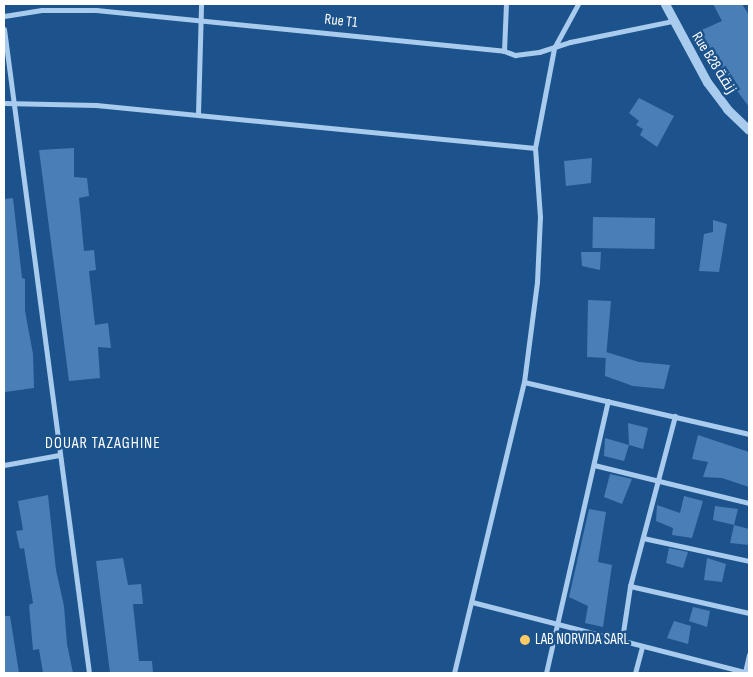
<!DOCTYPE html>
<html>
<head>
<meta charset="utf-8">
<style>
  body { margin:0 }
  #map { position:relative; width:753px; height:677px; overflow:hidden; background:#1c538c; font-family:"Sofia Sans Condensed",Cairo,sans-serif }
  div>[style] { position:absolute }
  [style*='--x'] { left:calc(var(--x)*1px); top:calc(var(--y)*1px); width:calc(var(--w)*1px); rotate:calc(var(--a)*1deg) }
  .building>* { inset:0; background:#497fb6; transform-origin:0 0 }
  .minor>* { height:5px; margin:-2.5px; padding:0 2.5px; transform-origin:2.5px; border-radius:2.5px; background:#a9cbed }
  .tertiary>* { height:9px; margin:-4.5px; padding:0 4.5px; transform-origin:4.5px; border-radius:4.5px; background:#a9cbed }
  .dots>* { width:14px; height:14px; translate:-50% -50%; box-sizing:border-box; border:2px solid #1c538c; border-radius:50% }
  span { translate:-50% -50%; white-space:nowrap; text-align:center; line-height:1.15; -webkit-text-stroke:5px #1c538c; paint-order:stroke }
  .street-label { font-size:15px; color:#fff }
  .poi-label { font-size:15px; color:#fff }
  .left { translate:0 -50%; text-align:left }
  .neighbourhood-label { font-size:16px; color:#fff; letter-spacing:1px }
  .frame { position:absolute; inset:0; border:5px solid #fff; pointer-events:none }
</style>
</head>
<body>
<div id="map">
  <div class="building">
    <i style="clip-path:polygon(713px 4px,742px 4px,749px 15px,749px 107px,695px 33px,722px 21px)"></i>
    <i style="clip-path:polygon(639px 98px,674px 116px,657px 147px,640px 135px,643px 129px,636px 125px,639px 121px,629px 113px)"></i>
    <i style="clip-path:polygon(74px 148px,74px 177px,87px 178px,89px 196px,79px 198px,84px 251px,94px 250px,96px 270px,89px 271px,95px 325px,108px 323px,111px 348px,98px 347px,100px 378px,69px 381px,39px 150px)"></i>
    <i style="clip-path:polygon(592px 158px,591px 183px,566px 186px,564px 161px)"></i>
    <i style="clip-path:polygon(13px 198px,22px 278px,25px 279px,25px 311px,33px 354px,34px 388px,5px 392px,4px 199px)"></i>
    <i style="left:593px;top:217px;width:62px;height:31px;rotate:1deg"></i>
    <i style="clip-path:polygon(713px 220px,727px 224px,719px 272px,699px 271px,704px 234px,713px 232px)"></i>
    <i style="clip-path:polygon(581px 252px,601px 252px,600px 270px,582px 266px)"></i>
    <i style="clip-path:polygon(588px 300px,611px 301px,606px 358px,587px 357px)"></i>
    <i style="clip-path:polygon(606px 352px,639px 362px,670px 365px,664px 389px,633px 386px,605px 376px)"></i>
    <i style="clip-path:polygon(628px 423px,648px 428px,643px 449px,629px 445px)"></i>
    <i style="clip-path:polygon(698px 435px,749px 452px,749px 487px,722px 478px,703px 477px,708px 462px,692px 459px)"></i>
    <i style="clip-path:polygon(605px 438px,629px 445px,624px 461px,604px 456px)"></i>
    <i style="clip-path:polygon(610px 474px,632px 479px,622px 504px,604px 497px)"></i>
    <i style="clip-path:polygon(48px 495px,56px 570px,64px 606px,67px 644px,73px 673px,43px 673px,39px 649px,33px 650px,29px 605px,33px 603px,24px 548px,20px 549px,16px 531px,23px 530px,18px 501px)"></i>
    <i style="clip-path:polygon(684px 496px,703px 501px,692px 538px,672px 535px,673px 528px,656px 521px,657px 505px,680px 513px)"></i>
    <i style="clip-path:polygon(715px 506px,738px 509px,734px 525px,713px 520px)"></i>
    <i style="clip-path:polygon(589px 509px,606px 512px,598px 562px,612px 565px,603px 627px,585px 623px,588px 606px,569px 597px)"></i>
    <i style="clip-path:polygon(734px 525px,749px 529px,749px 545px,730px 543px)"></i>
    <i style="clip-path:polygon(669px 548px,688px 552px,683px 568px,666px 563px)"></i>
    <i style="clip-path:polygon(123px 558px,128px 585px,141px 584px,143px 604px,133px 604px,139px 661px,152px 661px,153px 673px,110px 673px,96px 561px)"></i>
    <i style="clip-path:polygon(707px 558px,726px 564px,722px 582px,704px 580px)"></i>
    <i style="clip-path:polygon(693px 607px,710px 611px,707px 627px,689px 621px)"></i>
    <i style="clip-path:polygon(4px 616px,10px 616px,19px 673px,4px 673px)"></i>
    <i style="clip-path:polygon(674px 621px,691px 626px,688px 644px,667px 638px)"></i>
  </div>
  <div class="minor">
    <i style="--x:4;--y:16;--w:38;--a:-9"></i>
    <i style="--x:42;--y:10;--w:54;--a:0"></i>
    <i style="--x:96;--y:10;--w:410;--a:5.7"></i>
    <i style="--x:504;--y:51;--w:12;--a:20"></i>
    <i style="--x:515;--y:55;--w:24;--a:-7"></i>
    <i style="--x:539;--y:52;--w:33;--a:-18"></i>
    <i style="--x:570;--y:42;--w:104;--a:-11.6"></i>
    <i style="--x:4;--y:29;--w:650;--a:82.48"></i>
    <i style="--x:504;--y:51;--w:47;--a:-87.6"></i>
    <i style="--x:4;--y:103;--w:92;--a:1.2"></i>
    <i style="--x:96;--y:105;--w:441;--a:5.6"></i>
    <i style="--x:198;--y:114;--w:110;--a:-88.4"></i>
    <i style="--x:524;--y:382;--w:231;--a:13"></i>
    <i style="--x:4;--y:465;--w:56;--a:-10.3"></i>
    <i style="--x:594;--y:465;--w:160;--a:13.8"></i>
    <i style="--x:643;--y:538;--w:108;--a:12.2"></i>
    <i style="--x:630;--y:586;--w:122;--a:12.8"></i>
    <i style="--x:472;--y:602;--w:286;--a:14.4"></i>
    <i style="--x:622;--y:639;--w:54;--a:-81.4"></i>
    <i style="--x:630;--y:586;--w:176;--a:-75.2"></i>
    <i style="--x:745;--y:672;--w:18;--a:-77"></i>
    <i style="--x:454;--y:673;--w:299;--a:-76.5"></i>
    <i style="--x:524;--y:382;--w:101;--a:-82.6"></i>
    <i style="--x:537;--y:282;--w:65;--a:-87.4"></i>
    <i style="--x:540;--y:217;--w:69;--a:-94.1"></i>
    <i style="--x:535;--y:148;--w:102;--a:-79.2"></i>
    <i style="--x:554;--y:48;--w:50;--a:-61.4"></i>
    <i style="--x:546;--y:673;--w:279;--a:-77.2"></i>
    <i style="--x:635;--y:673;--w:28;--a:-75"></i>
  </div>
  <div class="tertiary">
    <i style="--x:665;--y:4;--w:89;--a:61.7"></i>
    <i style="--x:707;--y:82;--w:34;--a:53"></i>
    <i style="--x:727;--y:109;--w:30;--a:44"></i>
  </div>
  <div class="dots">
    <i style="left:525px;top:640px;background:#fdca66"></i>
  </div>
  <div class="street-label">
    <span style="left:341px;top:21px;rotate:6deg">Rue T1</span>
    <span style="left:714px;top:63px;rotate:58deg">Rue B28 زنقة</span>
  </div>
  <div class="poi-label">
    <span class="left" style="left:535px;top:640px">LAB NORVIDA SARL</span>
  </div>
  <div class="neighbourhood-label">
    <span style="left:103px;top:444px">DOUAR TAZAGHINE</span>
  </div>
  <div class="frame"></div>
</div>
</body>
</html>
